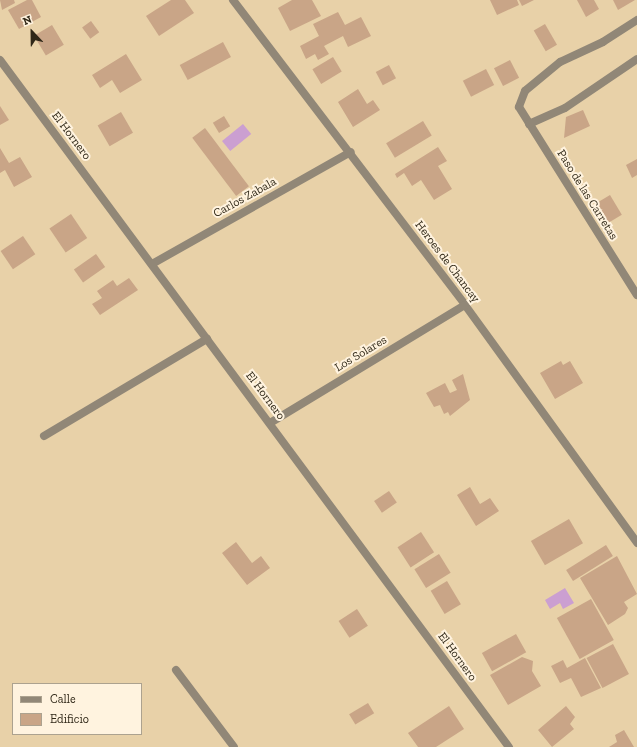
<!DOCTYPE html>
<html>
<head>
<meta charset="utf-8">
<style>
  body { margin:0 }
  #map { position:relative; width:637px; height:747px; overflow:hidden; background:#e8d1a8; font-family:"Zilla Slab",serif }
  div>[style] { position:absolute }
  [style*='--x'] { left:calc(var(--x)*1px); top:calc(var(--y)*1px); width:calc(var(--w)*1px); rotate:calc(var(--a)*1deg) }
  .water>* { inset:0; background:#cb9fd1; transform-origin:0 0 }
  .building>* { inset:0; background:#c9a587; transform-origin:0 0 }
  .street>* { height:8px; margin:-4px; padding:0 4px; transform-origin:4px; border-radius:4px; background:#918777 }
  span { translate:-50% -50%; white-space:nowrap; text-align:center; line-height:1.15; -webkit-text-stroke:4px #fff3df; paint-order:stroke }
  .street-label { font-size:12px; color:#302818 }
  .legend { position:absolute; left:12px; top:683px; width:130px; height:52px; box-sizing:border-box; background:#fff3df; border:1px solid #aca28f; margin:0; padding:5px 7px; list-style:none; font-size:12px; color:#302818 }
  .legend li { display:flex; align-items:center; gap:8px; height:20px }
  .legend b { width:20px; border:1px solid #aca28f }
  .north { position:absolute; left:12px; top:12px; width:40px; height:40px; -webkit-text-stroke:3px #fff3df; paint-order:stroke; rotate:338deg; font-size:11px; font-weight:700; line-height:16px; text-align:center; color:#302818 }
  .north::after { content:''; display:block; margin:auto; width:14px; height:18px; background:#302818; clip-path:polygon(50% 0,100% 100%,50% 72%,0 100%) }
</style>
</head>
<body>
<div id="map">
  <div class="water">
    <i style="left:243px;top:124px;width:13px;height:27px;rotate:51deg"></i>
    <i style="clip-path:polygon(565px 588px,574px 603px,563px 609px,560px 603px,550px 609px,545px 600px)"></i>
  </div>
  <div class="building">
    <i style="clip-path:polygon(0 0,14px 0,15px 3px,2px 10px)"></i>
    <i style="clip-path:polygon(27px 0,32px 0,41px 17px,19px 29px,8px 10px)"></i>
    <i style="clip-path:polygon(171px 0,185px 0,194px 13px,159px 36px,146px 16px)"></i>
    <i style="clip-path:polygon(292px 0,312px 0,321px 16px,290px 31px,278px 8px)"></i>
    <i style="clip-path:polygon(490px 0,517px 0,519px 5px,497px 15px)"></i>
    <i style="clip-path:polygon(519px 0,534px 0,522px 6px)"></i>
    <i style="clip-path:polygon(577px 0,594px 0,599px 9px,586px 17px)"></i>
    <i style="clip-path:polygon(613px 0,635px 0,618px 10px)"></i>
    <i style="clip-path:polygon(338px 12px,345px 25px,361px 17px,371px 36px,348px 47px,343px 36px,324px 46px,329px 54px,318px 60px,315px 54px,306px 59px,300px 46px,319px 36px,313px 24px)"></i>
    <i style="left:91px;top:21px;width:14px;height:11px;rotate:54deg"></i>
    <i style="left:545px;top:24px;width:24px;height:13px;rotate:60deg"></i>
    <i style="left:52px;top:25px;width:23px;height:21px;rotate:59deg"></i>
    <i style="left:223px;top:42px;width:17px;height:49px;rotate:62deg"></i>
    <i style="clip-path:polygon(126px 54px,142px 80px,120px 93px,112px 80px,100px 88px,92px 75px)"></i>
    <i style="left:333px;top:57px;width:17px;height:24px;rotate:59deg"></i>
    <i style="left:510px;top:60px;width:20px;height:18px;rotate:63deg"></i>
    <i style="left:389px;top:65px;width:15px;height:15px;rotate:62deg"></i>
    <i style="left:486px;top:69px;width:18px;height:26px;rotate:63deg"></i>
    <i style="clip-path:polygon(358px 89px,367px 104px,373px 100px,380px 110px,353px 127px,338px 102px)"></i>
    <i style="clip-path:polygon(0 106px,9px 120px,0 125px)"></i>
    <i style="clip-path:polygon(583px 110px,590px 126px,564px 138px,566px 117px)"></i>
    <i style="left:121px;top:112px;width:24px;height:27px;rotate:60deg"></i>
    <i style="left:224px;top:116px;width:12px;height:13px;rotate:59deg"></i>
    <i style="left:423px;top:121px;width:17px;height:43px;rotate:59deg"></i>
    <i style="left:205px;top:128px;width:73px;height:16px;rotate:53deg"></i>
    <i style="clip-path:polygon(438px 147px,447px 161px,438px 166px,452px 189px,434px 200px,421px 180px,412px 186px,404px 173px,397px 178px,395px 174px)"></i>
    <i style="clip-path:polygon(0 148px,9px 163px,20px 157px,32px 177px,14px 187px,5px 170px,0 173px)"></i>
    <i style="clip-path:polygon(637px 159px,637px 175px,632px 178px,626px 165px)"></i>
    <i style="left:610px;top:195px;width:23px;height:21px;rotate:59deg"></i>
    <i style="left:71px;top:214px;width:29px;height:26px;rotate:56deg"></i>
    <i style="left:23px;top:236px;width:22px;height:27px;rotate:56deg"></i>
    <i style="left:96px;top:254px;width:16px;height:27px;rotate:55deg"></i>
    <i style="clip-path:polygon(129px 278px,138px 290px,100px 315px,92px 304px,102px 298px,97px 291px,113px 280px,117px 286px)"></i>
    <i style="clip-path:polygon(561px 361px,563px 365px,570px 361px,583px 383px,555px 399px,540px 373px)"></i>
    <i style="clip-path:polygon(463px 374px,470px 400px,450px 416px,448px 412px,444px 414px,440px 405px,434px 407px,426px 393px,445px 383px,450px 393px,457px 390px,452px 380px)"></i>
    <i style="clip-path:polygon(470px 487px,480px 504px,490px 498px,499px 511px,476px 526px,457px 495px)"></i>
    <i style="left:389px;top:491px;width:14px;height:18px;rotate:56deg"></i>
    <i style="left:569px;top:519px;width:28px;height:44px;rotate:60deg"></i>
    <i style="left:421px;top:532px;width:24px;height:28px;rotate:57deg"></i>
    <i style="clip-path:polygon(236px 542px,252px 563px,261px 556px,270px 568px,247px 585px,222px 553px)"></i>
    <i style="left:606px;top:545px;width:13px;height:47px;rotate:58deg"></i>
    <i style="left:439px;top:554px;width:22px;height:29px;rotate:58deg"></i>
    <i style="clip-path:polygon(617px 556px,637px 594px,624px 602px,628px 608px,625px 614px,608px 625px,580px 578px)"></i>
    <i style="left:447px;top:581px;width:27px;height:19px;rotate:59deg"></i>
    <i style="left:591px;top:599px;width:47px;height:39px;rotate:61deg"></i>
    <i style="left:357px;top:609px;width:20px;height:22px;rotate:57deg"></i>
    <i style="left:516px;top:634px;width:21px;height:39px;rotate:61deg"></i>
    <i style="left:613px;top:644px;width:34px;height:30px;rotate:62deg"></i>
    <i style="clip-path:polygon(522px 657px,533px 661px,532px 671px,541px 686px,508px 705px,490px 675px)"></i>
    <i style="clip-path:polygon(585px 658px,601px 688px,581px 697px,571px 678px,560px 683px,551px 666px,563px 660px,567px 668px)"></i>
    <i style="left:368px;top:703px;width:12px;height:22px;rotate:59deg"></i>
    <i style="clip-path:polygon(449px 706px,464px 729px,436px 747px,418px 747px,408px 733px)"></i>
    <i style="clip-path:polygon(566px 706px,575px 717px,570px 724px,574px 729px,552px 747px,538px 730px)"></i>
    <i style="clip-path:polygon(624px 730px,634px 747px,609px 747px,617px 742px,615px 735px)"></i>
  </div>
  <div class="street">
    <i style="--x:233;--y:0;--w:383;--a:52.7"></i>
    <i style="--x:465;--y:305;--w:294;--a:54.1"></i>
    <i style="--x:637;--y:20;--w:40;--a:147.1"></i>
    <i style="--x:603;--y:42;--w:47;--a:155.1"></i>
    <i style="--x:560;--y:62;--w:45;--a:140.4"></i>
    <i style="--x:525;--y:91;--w:17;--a:111"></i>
    <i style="--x:519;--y:107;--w:222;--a:57.9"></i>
    <i style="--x:0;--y:60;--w:855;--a:53.47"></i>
    <i style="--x:529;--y:124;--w:39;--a:-24"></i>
    <i style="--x:565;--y:108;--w:87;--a:-34.2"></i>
    <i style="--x:152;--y:264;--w:228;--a:-29.4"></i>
    <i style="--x:270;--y:423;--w:228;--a:-31.2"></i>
    <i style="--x:44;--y:436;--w:190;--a:-30.8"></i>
    <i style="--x:176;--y:670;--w:96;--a:53"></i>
  </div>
  <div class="street-label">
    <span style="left:71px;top:136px;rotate:53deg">El Hornero</span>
    <span style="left:587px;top:195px;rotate:58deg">Paso de las Carretas</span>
    <span style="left:245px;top:198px;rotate:-29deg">Carlos Zabala</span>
    <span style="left:447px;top:262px;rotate:53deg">Heroes de Chancay</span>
    <span style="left:361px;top:354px;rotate:-31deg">Los Solares</span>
    <span style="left:265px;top:396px;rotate:53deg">El Hornero</span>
    <span style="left:457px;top:657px;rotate:54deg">El Hornero</span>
  </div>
  <ul class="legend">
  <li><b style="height:5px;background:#918777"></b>Calle</li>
  <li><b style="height:11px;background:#c9a587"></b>Edificio</li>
  </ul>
  <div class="north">N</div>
</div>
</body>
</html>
